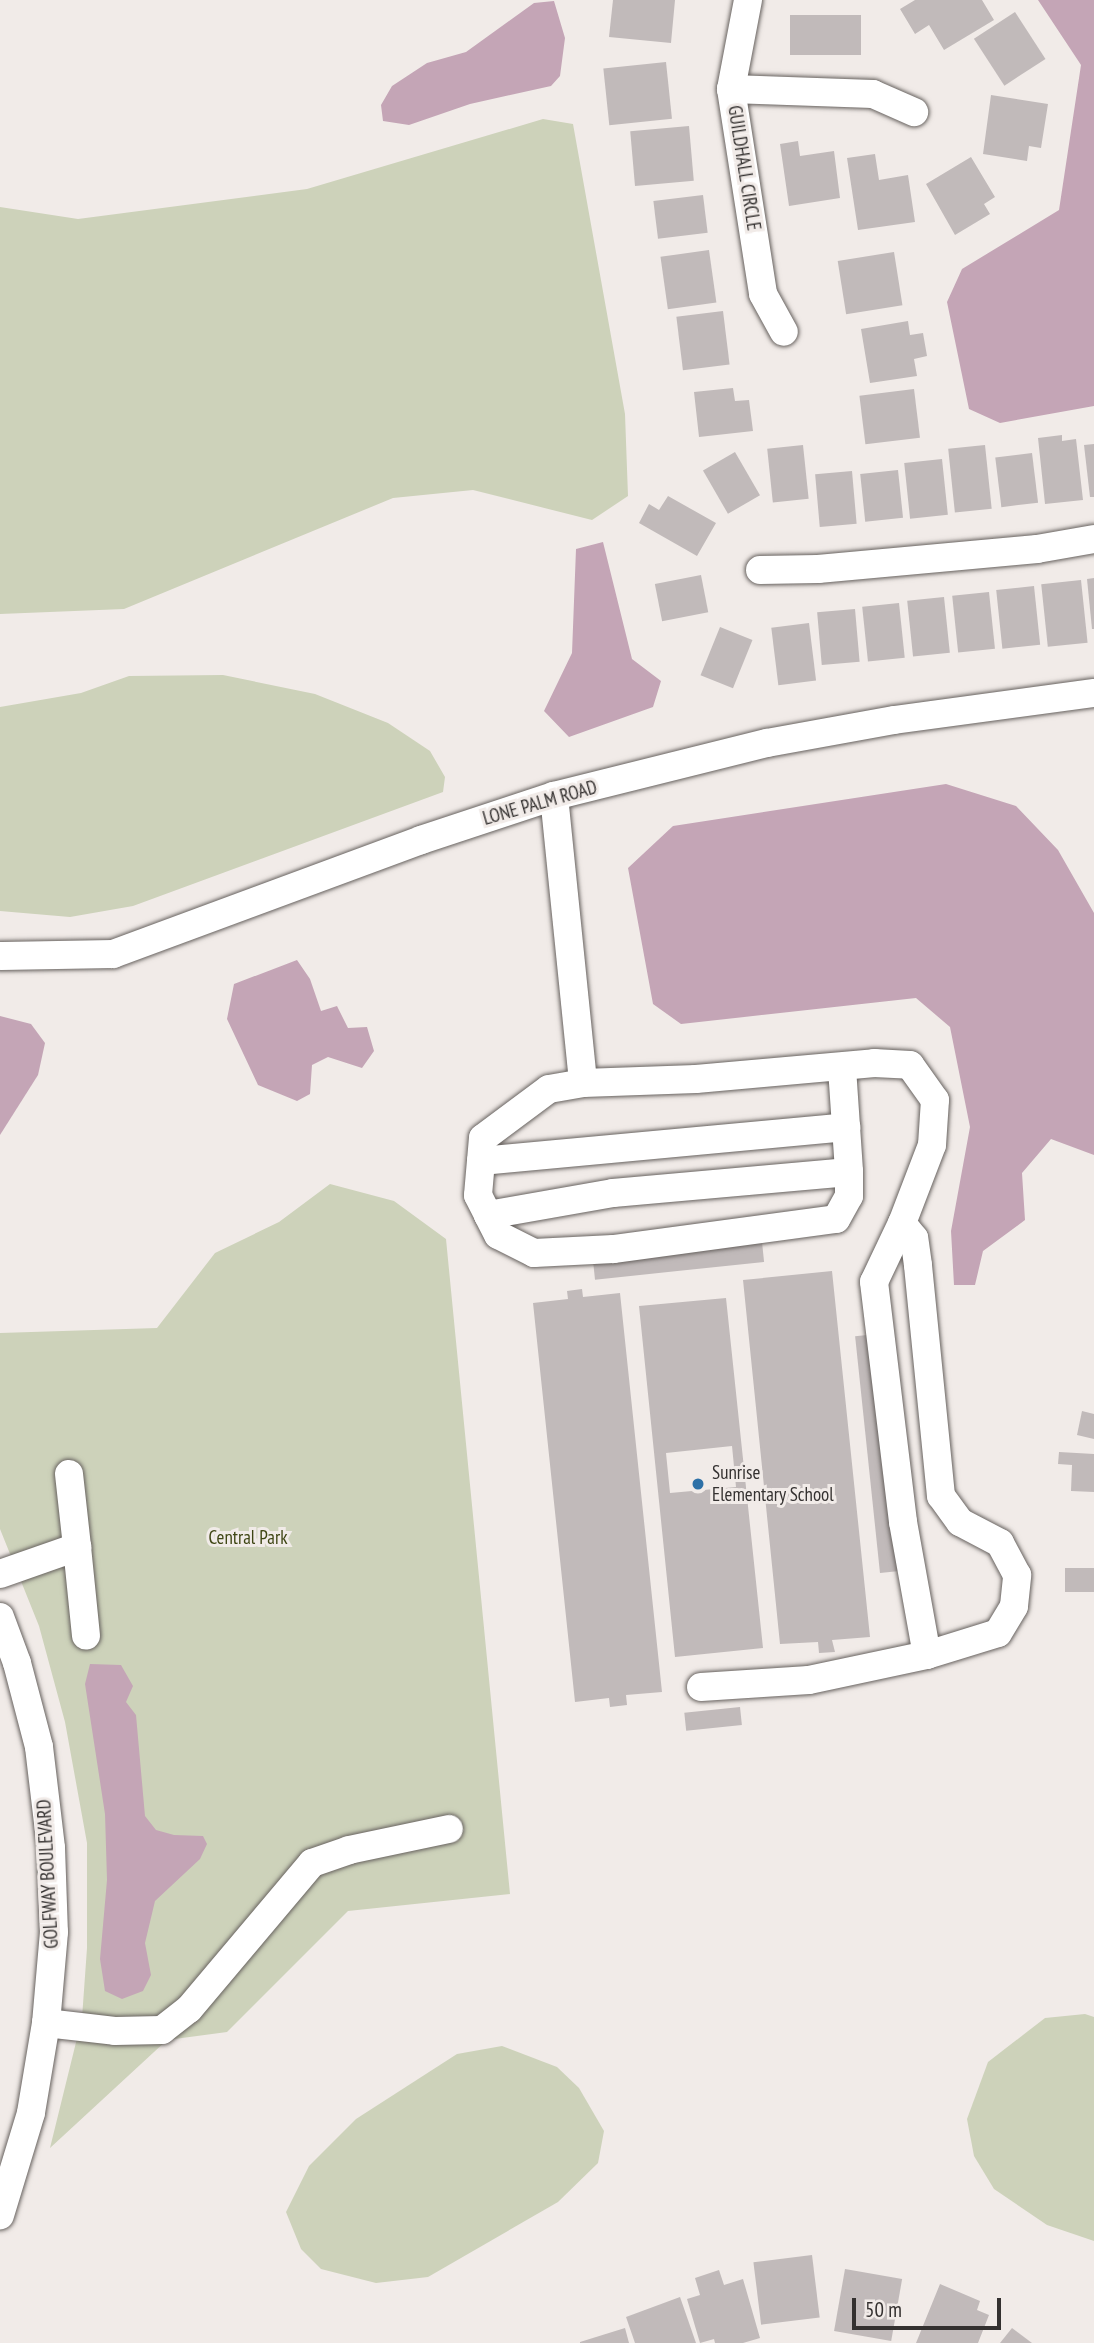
<!DOCTYPE html>
<html>
<head>
<meta charset="utf-8">
<style>
  body { margin:0 }
  #map { position:relative; width:1094px; height:2343px; overflow:hidden; background:#f1ebe8; font-family:"PT Sans Narrow",sans-serif }
  div>[style] { position:absolute }
  [style*='--x'] { left:calc(var(--x)*1px); top:calc(var(--y)*1px); width:calc(var(--w)*1px); rotate:calc(var(--a)*1deg) }
  .green>* { inset:0; background:#cdd2ba }
  .water>* { inset:0; background:#c4a5b6 }
  .building>* { inset:0; background:#c1baba; transform-origin:0 0 }
  .roads { filter:drop-shadow(0 0 2px #67625f) drop-shadow(0 0 2px #67625f) }
  .minor>* { height:28px; margin:-14px; padding:0 14px; transform-origin:14px; border-radius:14px; background:#fff }
  .dots>* { width:19px; height:19px; translate:-50% -50%; box-sizing:border-box; border:4px solid #f1ebe8; border-radius:50% }
  span { translate:-50% -50%; white-space:nowrap; text-align:center; line-height:1.15; -webkit-text-stroke:6px #f1ebe8; paint-order:stroke }
  .street-label { font-size:19px; color:#343130 }
  .poi-label { font-size:19px; color:#343130 }
  .left { translate:0 -50%; text-align:left }
  .park-label { font-size:19px; color:#3f4614 }
  .scale { position:absolute; left:852px; top:2298px; width:149px; height:32px; box-sizing:border-box; border:4px solid #343130; border-top:0; padding-left:9px; font-size:21px; line-height:24px; white-space:nowrap; color:#343130; -webkit-text-stroke:5px #f1ebe8; paint-order:stroke }
</style>
</head>
<body>
<div id="map">
  <div class="green">
    <i style="clip-path:polygon(543px 119px,573px 124px,625px 414px,628px 496px,592px 520px,473px 490px,393px 498px,124px 609px,0 614px,0 207px,78px 219px,307px 189px)"></i>
    <i style="clip-path:polygon(223px 675px,315px 694px,388px 723px,430px 751px,445px 777px,443px 792px,133px 906px,70px 917px,0 911px,0 707px,81px 693px,129px 676px)"></i>
    <i style="clip-path:polygon(330px 1184px,394px 1201px,446px 1239px,510px 1894px,348px 1911px,227px 2032px,167px 2040px,50px 2148px,82px 2018px,87px 1948px,87px 1843px,65px 1722px,39px 1626px,0 1529px,0 1333px,157px 1328px,215px 1253px,279px 1222px)"></i>
    <i style="clip-path:polygon(1085px 2014px,1094px 2017px,1094px 2241px,1047px 2225px,994px 2189px,974px 2156px,967px 2119px,988px 2062px,1045px 2018px)"></i>
    <i style="clip-path:polygon(502px 2046px,557px 2067px,579px 2088px,604px 2131px,598px 2163px,558px 2202px,428px 2277px,376px 2283px,321px 2269px,301px 2249px,286px 2212px,309px 2166px,356px 2119px,457px 2054px)"></i>
  </div>
  <div class="water">
    <i style="clip-path:polygon(1038px 0,1094px 0,1094px 406px,1000px 423px,969px 409px,947px 302px,962px 269px,1059px 210px,1081px 65px)"></i>
    <i style="clip-path:polygon(554px 1px,565px 38px,560px 76px,551px 86px,470px 104px,409px 125px,383px 121px,381px 105px,392px 86px,427px 63px,466px 52px,534px 3px)"></i>
    <i style="clip-path:polygon(603px 542px,632px 659px,661px 681px,653px 707px,569px 737px,544px 711px,572px 653px,576px 549px)"></i>
    <i style="clip-path:polygon(946px 784px,1016px 806px,1058px 850px,1094px 913px,1094px 1155px,1051px 1139px,1022px 1173px,1025px 1220px,983px 1251px,975px 1285px,954px 1285px,951px 1231px,970px 1127px,950px 1027px,916px 998px,681px 1024px,653px 1004px,628px 868px,673px 826px)"></i>
    <i style="clip-path:polygon(297px 960px,310px 979px,321px 1011px,337px 1006px,348px 1028px,367px 1027px,374px 1051px,362px 1068px,328px 1057px,312px 1065px,310px 1094px,297px 1101px,258px 1085px,227px 1019px,234px 984px)"></i>
    <i style="clip-path:polygon(0 1016px,31px 1024px,45px 1043px,38px 1075px,0 1135px)"></i>
    <i style="clip-path:polygon(90px 1664px,121px 1665px,133px 1686px,126px 1702px,136px 1715px,145px 1816px,156px 1830px,174px 1835px,203px 1836px,207px 1844px,200px 1859px,155px 1901px,145px 1943px,151px 1975px,143px 1991px,122px 1999px,105px 1991px,100px 1959px,107px 1880px,105px 1814px,85px 1684px)"></i>
  </div>
  <div class="building">
    <i style="clip-path:polygon(613px 0,675px 0,671px 43px,609px 37px)"></i>
    <i style="clip-path:polygon(915px 0,982px 0,994px 20px,944px 50px,929px 25px,915px 34px,900px 9px)"></i>
    <i style="left:1015px;top:12px;width:56px;height:49px;rotate:57deg"></i>
    <i style="left:861px;top:15px;width:40px;height:71px;rotate:90deg"></i>
    <i style="left:666px;top:62px;width:57px;height:63px;rotate:84deg"></i>
    <i style="clip-path:polygon(991px 95px,1048px 104px,1041px 148px,1029px 146px,1027px 161px,983px 154px)"></i>
    <i style="left:689px;top:126px;width:55px;height:59px;rotate:85deg"></i>
    <i style="clip-path:polygon(798px 141px,800px 156px,834px 151px,840px 198px,789px 206px,780px 144px)"></i>
    <i style="clip-path:polygon(875px 154px,879px 180px,908px 175px,915px 222px,858px 230px,847px 158px)"></i>
    <i style="clip-path:polygon(971px 157px,995px 197px,984px 204px,990px 214px,955px 235px,926px 184px)"></i>
    <i style="left:703px;top:195px;width:38px;height:50px;rotate:83deg"></i>
    <i style="left:709px;top:250px;width:53px;height:49px;rotate:82deg"></i>
    <i style="left:894px;top:252px;width:54px;height:57px;rotate:81deg"></i>
    <i style="left:723px;top:311px;width:54px;height:47px;rotate:83deg"></i>
    <i style="clip-path:polygon(908px 321px,910px 335px,923px 333px,927px 356px,914px 359px,917px 376px,870px 383px,861px 329px)"></i>
    <i style="clip-path:polygon(733px 388px,735px 401px,749px 400px,753px 431px,699px 437px,694px 392px)"></i>
    <i style="left:914px;top:389px;width:49px;height:55px;rotate:83deg"></i>
    <i style="clip-path:polygon(1062px 435px,1062px 441px,1076px 439px,1083px 500px,1045px 504px,1038px 438px)"></i>
    <i style="clip-path:polygon(1094px 444px,1094px 497px,1090px 497px,1084px 445px)"></i>
    <i style="left:803px;top:445px;width:54px;height:36px;rotate:84deg"></i>
    <i style="left:985px;top:445px;width:64px;height:37px;rotate:84deg"></i>
    <i style="left:735px;top:452px;width:50px;height:37px;rotate:60deg"></i>
    <i style="left:1032px;top:453px;width:50px;height:37px;rotate:83deg"></i>
    <i style="left:942px;top:459px;width:56px;height:38px;rotate:84deg"></i>
    <i style="left:898px;top:470px;width:48px;height:38px;rotate:84deg"></i>
    <i style="left:852px;top:471px;width:53px;height:37px;rotate:85deg"></i>
    <i style="clip-path:polygon(668px 496px,716px 523px,697px 556px,639px 523px,649px 504px,659px 510px)"></i>
    <i style="left:701px;top:575px;width:38px;height:47px;rotate:79deg"></i>
    <i style="clip-path:polygon(1094px 578px,1094px 629px,1092px 629px,1087px 579px)"></i>
    <i style="left:1081px;top:580px;width:63px;height:40px;rotate:84deg"></i>
    <i style="left:1034px;top:586px;width:59px;height:38px;rotate:84deg"></i>
    <i style="left:989px;top:592px;width:57px;height:37px;rotate:84deg"></i>
    <i style="left:944px;top:597px;width:56px;height:37px;rotate:84deg"></i>
    <i style="left:899px;top:603px;width:55px;height:37px;rotate:84deg"></i>
    <i style="left:855px;top:609px;width:53px;height:38px;rotate:85deg"></i>
    <i style="left:809px;top:623px;width:58px;height:38px;rotate:83deg"></i>
    <i style="left:720px;top:627px;width:35px;height:52px;rotate:22deg"></i>
    <i style="left:762px;top:1242px;width:20px;height:170px;rotate:84deg"></i>
    <i style="clip-path:polygon(832px 1271px,870px 1637px,832px 1640px,835px 1652px,819px 1653px,818px 1642px,780px 1644px,743px 1280px)"></i>
    <i style="clip-path:polygon(582px 1289px,583px 1297px,620px 1293px,662px 1692px,626px 1695px,627px 1705px,610px 1707px,609px 1698px,575px 1702px,533px 1303px,568px 1299px,567px 1291px)"></i>
    <i style="clip-path:polygon(evenodd,726px 1298px,763px 1648px,675px 1657px,639px 1306px,726px 1298px,732px 1446px,736px 1487px,670px 1493px,666px 1453px,732px 1446px)"></i>
    <i style="left:877px;top:1334px;width:238px;height:22px;rotate:84deg"></i>
    <i style="clip-path:polygon(1082px 1411px,1094px 1414px,1094px 1439px,1077px 1435px)"></i>
    <i style="clip-path:polygon(1059px 1452px,1094px 1454px,1094px 1492px,1071px 1491px,1072px 1465px,1058px 1464px)"></i>
    <i style="left:1094px;top:1568px;width:24px;height:29px;rotate:90deg"></i>
    <i style="left:740px;top:1707px;width:18px;height:56px;rotate:84deg"></i>
    <i style="left:812px;top:2255px;width:63px;height:59px;rotate:83deg"></i>
    <i style="left:845px;top:2269px;width:58px;height:63px;rotate:10deg"></i>
    <i style="clip-path:polygon(719px 2270px,724px 2285px,743px 2279px,760px 2338px,743px 2343px,715px 2343px,714px 2339px,700px 2343px,687px 2299px,700px 2295px,695px 2278px)"></i>
    <i style="clip-path:polygon(940px 2284px,980px 2301px,977px 2310px,989px 2315px,978px 2343px,916px 2343px)"></i>
    <i style="clip-path:polygon(680px 2297px,696px 2343px,635px 2343px,626px 2317px)"></i>
    <i style="clip-path:polygon(625px 2328px,629px 2343px,580px 2343px,580px 2342px)"></i>
    <i style="clip-path:polygon(1012px 2328px,1032px 2343px,1000px 2343px)"></i>
  </div>
  <div class="roads">
    <div class="minor">
      <i style="--x:748;--y:0;--w:91;--a:100.8"></i>
      <i style="--x:731;--y:89;--w:207;--a:81.1"></i>
      <i style="--x:763;--y:294;--w:43;--a:61.1"></i>
      <i style="--x:731;--y:89;--w:142;--a:2"></i>
      <i style="--x:873;--y:94;--w:45;--a:23.7"></i>
      <i style="--x:760;--y:570;--w:58;--a:-1"></i>
      <i style="--x:818;--y:569;--w:220;--a:-5.2"></i>
      <i style="--x:1037;--y:549;--w:58;--a:-10"></i>
      <i style="--x:554;--y:796;--w:288;--a:84.2"></i>
      <i style="--x:0;--y:956;--w:113;--a:-1"></i>
      <i style="--x:113;--y:954;--w:328;--a:-20.3"></i>
      <i style="--x:421;--y:840;--w:140;--a:-18.3"></i>
      <i style="--x:554;--y:796;--w:219;--a:-14"></i>
      <i style="--x:767;--y:743;--w:129;--a:-10.3"></i>
      <i style="--x:894;--y:720;--w:202;--a:-7.7"></i>
      <i style="--x:842;--y:1068;--w:104;--a:86.1"></i>
      <i style="--x:849;--y:1172;--w:24;--a:90"></i>
      <i style="--x:849;--y:1196;--w:26;--a:119"></i>
      <i style="--x:836;--y:1219;--w:225;--a:172.3"></i>
      <i style="--x:613;--y:1249;--w:79;--a:177.1"></i>
      <i style="--x:534;--y:1253;--w:40;--a:-153.4"></i>
      <i style="--x:498;--y:1235;--w:22;--a:-117"></i>
      <i style="--x:488;--y:1215;--w:127;--a:-10"></i>
      <i style="--x:613;--y:1193;--w:237;--a:-5.1"></i>
      <i style="--x:481;--y:1161;--w:367;--a:-5.3"></i>
      <i style="--x:488;--y:1215;--w:22;--a:-117"></i>
      <i style="--x:478;--y:1195;--w:57;--a:-85"></i>
      <i style="--x:483;--y:1138;--w:82;--a:-36.6"></i>
      <i style="--x:549;--y:1089;--w:35;--a:-10"></i>
      <i style="--x:583;--y:1083;--w:113;--a:-2"></i>
      <i style="--x:696;--y:1079;--w:179;--a:-5.1"></i>
      <i style="--x:874;--y:1063;--w:36;--a:3"></i>
      <i style="--x:910;--y:1065;--w:43;--a:54.5"></i>
      <i style="--x:935;--y:1100;--w:45;--a:93.8"></i>
      <i style="--x:932;--y:1145;--w:84;--a:111"></i>
      <i style="--x:902;--y:1223;--w:65;--a:115.4"></i>
      <i style="--x:874;--y:1282;--w:242;--a:83.1"></i>
      <i style="--x:903;--y:1522;--w:135;--a:79.8"></i>
      <i style="--x:927;--y:1655;--w:74;--a:-17.2"></i>
      <i style="--x:998;--y:1633;--w:31;--a:-59"></i>
      <i style="--x:1014;--y:1606;--w:31;--a:-84"></i>
      <i style="--x:1017;--y:1575;--w:36;--a:-118"></i>
      <i style="--x:1000;--y:1543;--w:45;--a:-152.3"></i>
      <i style="--x:960;--y:1522;--w:32;--a:-126"></i>
      <i style="--x:941;--y:1496;--w:232;--a:-95.7"></i>
      <i style="--x:918;--y:1265;--w:27;--a:-98"></i>
      <i style="--x:914;--y:1238;--w:19;--a:-129"></i>
      <i style="--x:69;--y:1474;--w:73;--a:83.7"></i>
      <i style="--x:0;--y:1574;--w:82;--a:-19.3"></i>
      <i style="--x:77;--y:1547;--w:89;--a:84.2"></i>
      <i style="--x:0;--y:1617;--w:49;--a:69.7"></i>
      <i style="--x:17;--y:1663;--w:87;--a:75.3"></i>
      <i style="--x:39;--y:1747;--w:102;--a:83.2"></i>
      <i style="--x:51;--y:1848;--w:84;--a:88"></i>
      <i style="--x:54;--y:1932;--w:91;--a:95"></i>
      <i style="--x:46;--y:2023;--w:91;--a:99.5"></i>
      <i style="--x:31;--y:2113;--w:107;--a:106.9"></i>
      <i style="--x:701;--y:1687;--w:108;--a:-3.7"></i>
      <i style="--x:809;--y:1680;--w:121;--a:-12"></i>
      <i style="--x:46;--y:2023;--w:69;--a:6.6"></i>
      <i style="--x:115;--y:2031;--w:47;--a:-1.2"></i>
      <i style="--x:162;--y:2030;--w:34;--a:-38"></i>
      <i style="--x:189;--y:2009;--w:191;--a:-49.9"></i>
      <i style="--x:312;--y:1863;--w:39;--a:-19"></i>
      <i style="--x:349;--y:1850;--w:102;--a:-11.9"></i>
    </div>
  </div>
  <div class="dots">
    <i style="left:698px;top:1484px;background:#2e71a7"></i>
  </div>
  <div class="street-label">
    <span style="left:744px;top:168px;rotate:81deg">GUILDHALL CIRCLE</span>
    <span style="left:540px;top:803px;rotate:-16deg">LONE PALM ROAD</span>
    <span style="left:48px;top:1874px;rotate:-93deg">GOLFWAY BOULEVARD</span>
  </div>
  <div class="poi-label">
    <span class="left" style="left:712px;top:1484px">Sunrise<br>Elementary School</span>
  </div>
  <div class="park-label">
    <span style="left:248px;top:1538px">Central Park</span>
  </div>
  <div class="scale">50 m</div>
</div>
</body>
</html>
